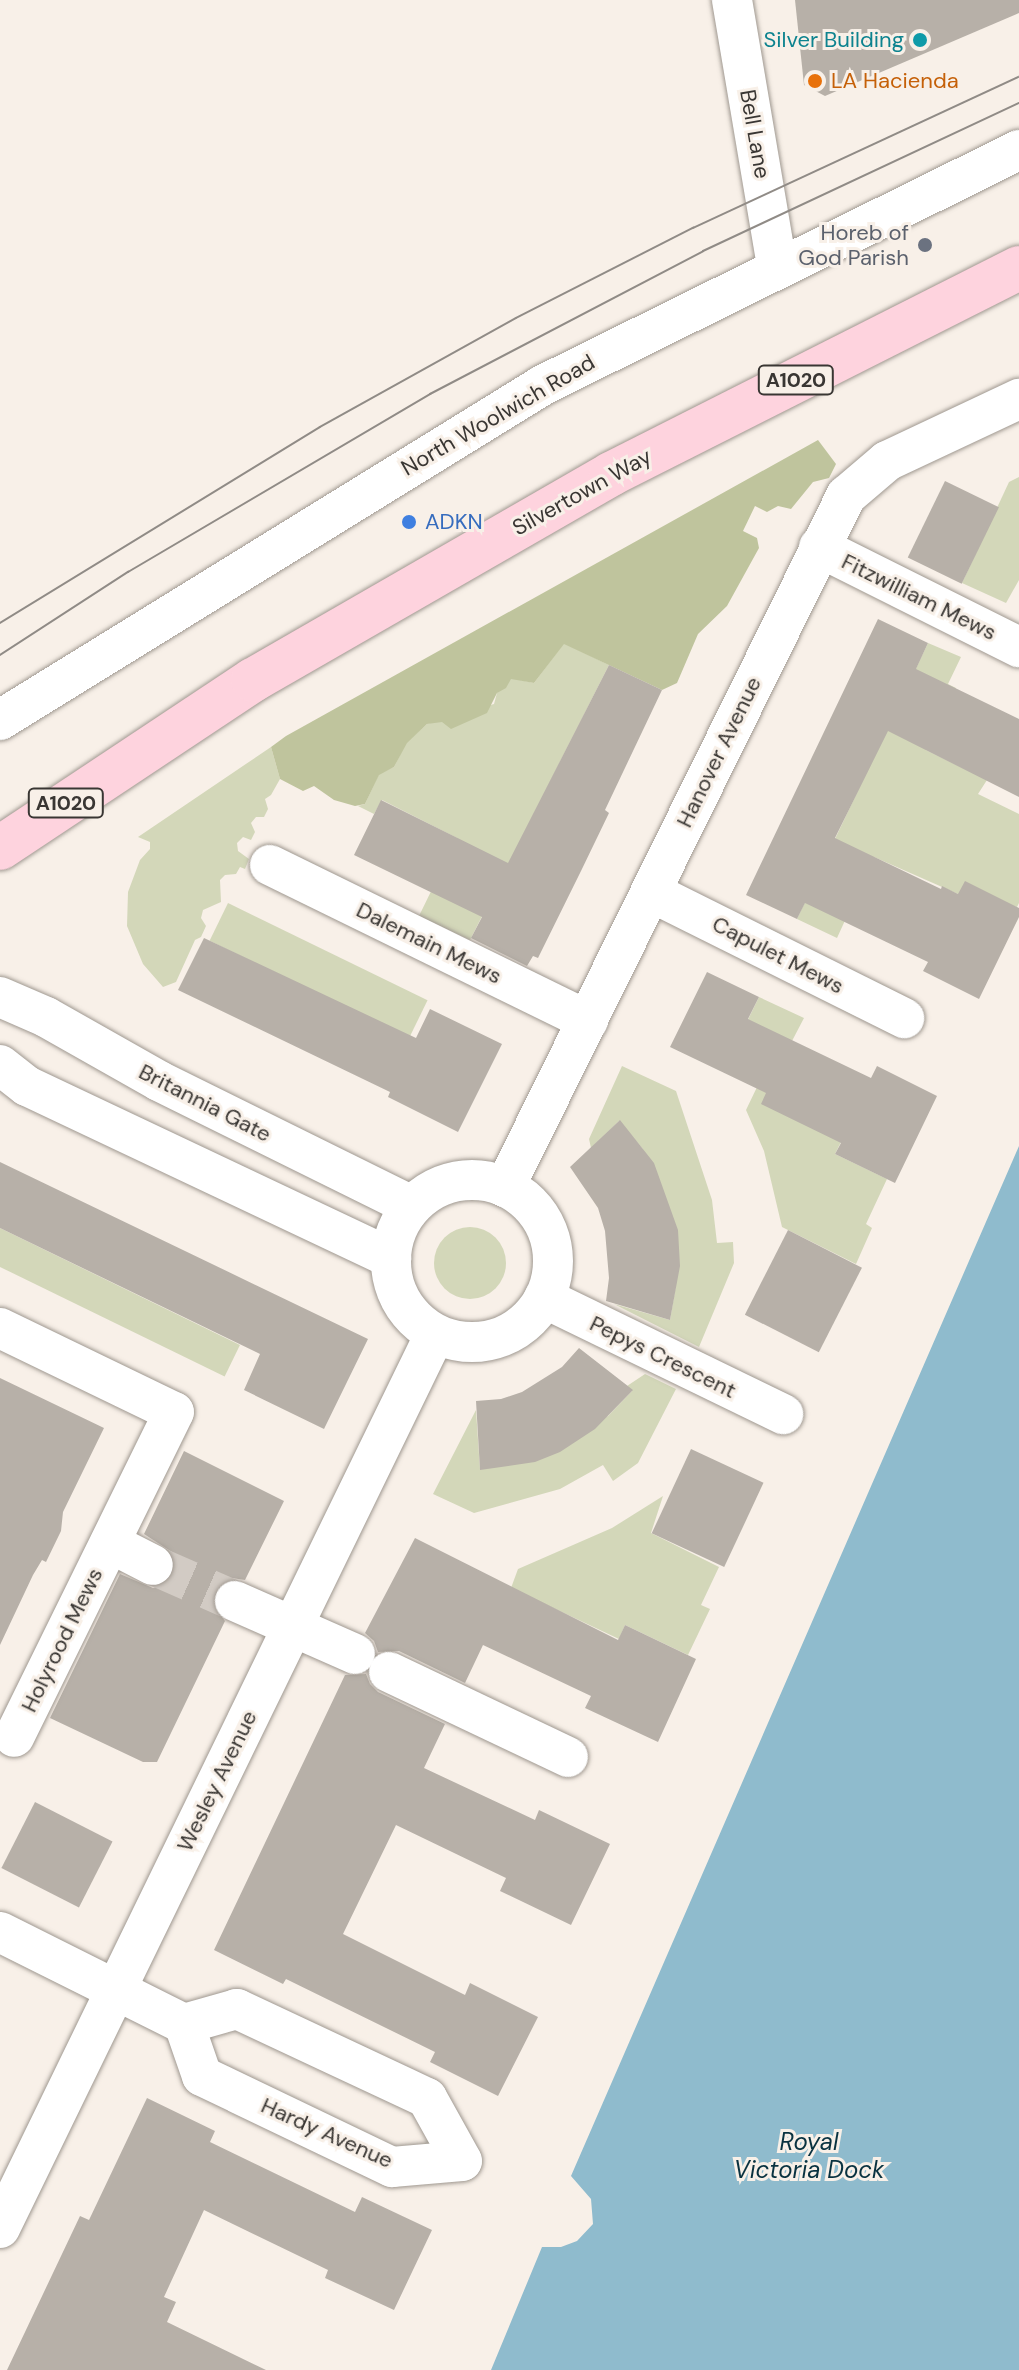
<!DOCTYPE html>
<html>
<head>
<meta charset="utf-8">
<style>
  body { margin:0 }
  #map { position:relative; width:1019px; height:2370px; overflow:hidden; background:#f8f0e8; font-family:"DM Sans",sans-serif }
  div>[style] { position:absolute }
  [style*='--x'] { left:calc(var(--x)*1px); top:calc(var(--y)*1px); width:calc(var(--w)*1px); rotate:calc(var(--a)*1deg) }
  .green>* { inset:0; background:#d3d7b9; transform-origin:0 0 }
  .round { border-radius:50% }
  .forest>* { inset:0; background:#bfc49d }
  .water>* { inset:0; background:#8fbbcd }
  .building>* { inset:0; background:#b7b0a8; transform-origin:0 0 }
  .minor-tunnel>* { height:40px; margin-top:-20px; transform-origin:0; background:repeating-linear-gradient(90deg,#d2cbc4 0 40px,transparent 0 60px) }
  .roads { filter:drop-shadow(0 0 2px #9f9890) drop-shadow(0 0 2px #9f9890) }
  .minor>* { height:40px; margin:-20px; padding:0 20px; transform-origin:20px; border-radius:20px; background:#fff }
  .minor>.ring { margin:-20px; padding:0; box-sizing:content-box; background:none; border:40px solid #fff; border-radius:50% }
  .primary>* { height:44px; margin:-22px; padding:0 22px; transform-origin:22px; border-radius:22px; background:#fed3de }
  .tram>* { height:2px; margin:-1px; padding:0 1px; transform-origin:1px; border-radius:1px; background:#908b86 }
  .dots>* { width:22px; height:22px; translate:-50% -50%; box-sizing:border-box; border:4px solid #f8f0e8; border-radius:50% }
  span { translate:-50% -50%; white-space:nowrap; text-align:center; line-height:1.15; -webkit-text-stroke:6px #f8f0e8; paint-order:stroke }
  .shield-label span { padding:2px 6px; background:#f8f0e8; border:2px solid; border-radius:6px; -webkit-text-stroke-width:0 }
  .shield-label { font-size:20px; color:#393633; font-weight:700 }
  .culture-label { font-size:22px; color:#0d838f }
  .right { translate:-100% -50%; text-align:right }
  .food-label { font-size:22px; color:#c56008 }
  .left { translate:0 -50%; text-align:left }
  .street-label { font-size:22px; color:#393633 }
  .worship-label { font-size:22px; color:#5b616d }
  .shop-label { font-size:22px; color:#366cbe }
  .water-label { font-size:24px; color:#093240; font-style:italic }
</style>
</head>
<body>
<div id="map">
  <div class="green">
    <i style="clip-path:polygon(1019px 477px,1019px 580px,1006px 603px,962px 583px,1009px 482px)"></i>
    <i style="clip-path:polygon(564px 643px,609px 665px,470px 940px,419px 916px,457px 838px,382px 800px,374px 814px,358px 806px,365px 804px,379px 774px,394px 767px,406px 743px,427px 724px,494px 704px,497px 693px,511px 678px,534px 683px)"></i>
    <i style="clip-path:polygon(928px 643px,961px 657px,948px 684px,956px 688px,926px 750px,987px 780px,978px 794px,1019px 814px,1019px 903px,1017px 907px,958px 894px,874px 857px,837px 938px,797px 919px)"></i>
    <i style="clip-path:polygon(271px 747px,280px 779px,271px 795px,265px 799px,268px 809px,264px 817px,256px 817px,251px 823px,255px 832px,251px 840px,243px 837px,237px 843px,238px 851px,249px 859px,245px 869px,240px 867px,236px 874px,225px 875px,220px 880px,221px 902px,203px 910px,201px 918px,206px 926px,201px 937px,195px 940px,176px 982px,163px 987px,143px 964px,127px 926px,128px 892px,140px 860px,150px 849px,150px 842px,138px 837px)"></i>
    <i style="left:228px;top:903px;width:222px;height:42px;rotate:26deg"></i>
    <i style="clip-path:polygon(759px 997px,804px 1018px,792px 1041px,843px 1138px,835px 1154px,887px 1179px,866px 1224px,872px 1228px,856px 1264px,782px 1227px,764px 1151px,746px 1110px,758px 1085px,724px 1069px)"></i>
    <i style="clip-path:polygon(622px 1066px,676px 1091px,712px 1200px,717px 1243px,733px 1242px,734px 1263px,699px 1347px,614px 1304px,670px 1320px,676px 1285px,659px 1179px,642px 1148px,619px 1121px,591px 1148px,589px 1139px)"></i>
    <i class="round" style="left:434px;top:1227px;width:72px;height:72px"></i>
    <i style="left:0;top:1228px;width:267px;height:35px;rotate:26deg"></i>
    <i style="clip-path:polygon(645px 1374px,676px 1389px,638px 1463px,613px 1481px,603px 1465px,560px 1489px,474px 1513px,433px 1494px,476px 1410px,480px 1469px,608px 1416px,632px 1391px,627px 1386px)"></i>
    <i style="clip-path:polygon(663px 1496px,651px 1533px,719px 1567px,701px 1605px,710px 1609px,688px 1655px,625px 1625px,619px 1639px,511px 1588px,518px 1569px,612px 1528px)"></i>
  </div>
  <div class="forest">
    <i style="clip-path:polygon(818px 440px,836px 464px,829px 478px,813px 482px,791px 509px,778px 506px,767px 512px,755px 506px,743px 531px,757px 538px,759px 548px,727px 606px,698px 634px,677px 683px,662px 690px,564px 644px,534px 683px,511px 679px,506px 688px,497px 693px,487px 713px,451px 729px,442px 722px,427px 724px,407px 743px,394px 767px,379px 775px,365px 804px,355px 806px,334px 800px,314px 786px,303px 791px,280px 779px,271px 747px,286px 736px)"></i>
  </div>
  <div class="water">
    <i style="clip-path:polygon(1019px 1146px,1019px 2370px,491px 2370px,542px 2247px,561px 2247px,577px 2241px,593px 2224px,591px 2199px,571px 2176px)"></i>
  </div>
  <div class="building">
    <i style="clip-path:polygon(795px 0,1019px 0,1019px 13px,825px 96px,804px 85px)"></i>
    <i style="left:945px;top:481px;width:60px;height:85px;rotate:26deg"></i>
    <i style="clip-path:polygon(878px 619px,928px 643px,916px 669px,1019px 719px,1019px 797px,888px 731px,835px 838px,941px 889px,942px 886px,958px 894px,965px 881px,1019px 908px,1019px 917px,979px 999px,923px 971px,928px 962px,805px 903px,797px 919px,746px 895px)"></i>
    <i style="clip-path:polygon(609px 665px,662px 690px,605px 810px,609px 813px,581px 871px,538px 958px,533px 956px,527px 966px,471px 938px,482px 917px,354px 855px,381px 800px,508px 863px)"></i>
    <i style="clip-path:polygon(204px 938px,416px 1038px,430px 1009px,502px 1044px,458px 1132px,388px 1097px,390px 1092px,178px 990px)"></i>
    <i style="clip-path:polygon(707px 972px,759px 997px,748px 1019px,871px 1078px,877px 1066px,937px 1096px,895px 1183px,835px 1154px,841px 1143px,761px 1104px,766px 1093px,670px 1047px)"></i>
    <i style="clip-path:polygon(620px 1120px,654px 1163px,678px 1230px,680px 1266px,670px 1320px,606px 1301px,609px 1278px,605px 1231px,598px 1208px,570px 1167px)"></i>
    <i style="clip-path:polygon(0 1162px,368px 1339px,324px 1429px,244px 1390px,260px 1354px,0 1228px)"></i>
    <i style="left:788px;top:1230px;width:83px;height:95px;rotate:27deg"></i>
    <i style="clip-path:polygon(579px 1348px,633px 1390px,595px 1429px,560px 1452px,535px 1462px,480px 1470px,476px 1401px,501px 1399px,522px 1392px,562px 1367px)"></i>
    <i style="clip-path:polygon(0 1378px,104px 1428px,63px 1512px,61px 1531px,46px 1562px,42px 1560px,33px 1575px,0 1645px)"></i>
    <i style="left:691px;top:1449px;width:80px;height:93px;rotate:25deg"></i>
    <i style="clip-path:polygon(184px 1451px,284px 1501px,245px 1580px,232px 1578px,214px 1591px,212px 1604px,225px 1621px,157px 1762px,143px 1762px,50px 1718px,120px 1574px,153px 1588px,166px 1584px,174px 1575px,176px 1563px,172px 1552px,144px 1534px)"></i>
    <i style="clip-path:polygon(415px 1538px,618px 1640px,625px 1625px,696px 1659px,658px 1742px,585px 1708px,591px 1696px,483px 1645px,465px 1683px,399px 1651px,378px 1652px,374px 1641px,365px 1633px)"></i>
    <i style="clip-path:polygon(366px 1674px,370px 1684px,378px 1692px,445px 1724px,424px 1768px,535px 1820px,539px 1810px,610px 1844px,571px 1925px,500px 1891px,506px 1878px,396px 1825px,343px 1934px,465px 1995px,470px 1983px,538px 2017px,498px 2096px,430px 2062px,435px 2052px,286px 1979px,283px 1984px,214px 1950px,345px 1675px)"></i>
    <i style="left:35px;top:1802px;width:87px;height:74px;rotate:27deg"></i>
    <i style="clip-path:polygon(147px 2098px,215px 2131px,210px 2142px,355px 2212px,362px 2197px,432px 2230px,394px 2310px,325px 2278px,328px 2270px,204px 2210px,164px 2297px,176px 2302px,167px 2322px,266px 2370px,7px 2370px,80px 2216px,89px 2220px)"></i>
  </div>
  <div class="minor-tunnel">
    <i style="--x:153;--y:1565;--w:90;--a:23.7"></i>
  </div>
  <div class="roads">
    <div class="minor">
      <i style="--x:732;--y:0;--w:271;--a:80.4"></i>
      <i style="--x:819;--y:547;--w:224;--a:26.6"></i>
      <i style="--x:0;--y:720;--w:638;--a:-31.67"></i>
      <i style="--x:543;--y:385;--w:531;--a:-26.28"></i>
      <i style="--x:270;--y:865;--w:354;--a:26.1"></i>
      <i style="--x:651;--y:892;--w:283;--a:26.5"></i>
      <i style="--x:0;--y:997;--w:50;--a:23.5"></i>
      <i style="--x:46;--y:1017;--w:130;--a:29.5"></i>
      <i style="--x:159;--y:1081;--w:282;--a:26.3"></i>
      <i style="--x:0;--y:1065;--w:34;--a:38"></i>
      <i style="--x:27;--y:1086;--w:403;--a:25.3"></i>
      <i class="ring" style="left:391px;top:1180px;width:122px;height:122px"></i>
      <i style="--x:505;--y:1187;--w:771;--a:-63.73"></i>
      <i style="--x:846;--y:496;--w:54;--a:-40.5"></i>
      <i style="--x:887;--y:461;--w:146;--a:-25.2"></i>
      <i style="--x:544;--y:1298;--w:266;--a:25.9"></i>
      <i style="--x:0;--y:1328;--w:193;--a:25.8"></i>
      <i style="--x:174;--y:1412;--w:362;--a:116.2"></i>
      <i style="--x:110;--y:1543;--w:48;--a:27.1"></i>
      <i style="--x:235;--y:1601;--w:131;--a:23.8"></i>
      <i style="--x:389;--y:1672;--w:198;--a:25.4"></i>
      <i style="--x:0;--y:1932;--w:206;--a:26.6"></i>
      <i style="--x:184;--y:2024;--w:55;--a:70.9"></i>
      <i style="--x:202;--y:2076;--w:211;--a:25.6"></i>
      <i style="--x:392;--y:2167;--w:70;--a:-4.9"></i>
      <i style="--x:462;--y:2161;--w:72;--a:-119.1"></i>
      <i style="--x:427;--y:2098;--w:210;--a:-154.9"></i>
      <i style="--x:237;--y:2009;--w:55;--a:164.2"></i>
      <i style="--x:0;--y:2228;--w:994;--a:-64.05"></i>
    </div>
    <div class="primary">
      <i style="--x:0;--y:848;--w:304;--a:-33.6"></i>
      <i style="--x:253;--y:680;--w:413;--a:-29.9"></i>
      <i style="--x:611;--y:474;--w:457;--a:-26.8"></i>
    </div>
  </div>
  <div class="tram">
    <i style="--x:0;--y:623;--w:375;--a:-31.5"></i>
    <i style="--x:320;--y:427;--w:224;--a:-29.1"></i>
    <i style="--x:516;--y:318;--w:199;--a:-27"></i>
    <i style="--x:693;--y:228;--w:359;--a:-24.9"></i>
    <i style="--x:0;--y:655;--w:153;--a:-33"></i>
    <i style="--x:128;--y:572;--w:351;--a:-30.5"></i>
    <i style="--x:430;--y:394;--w:308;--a:-27.6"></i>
    <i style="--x:703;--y:251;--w:349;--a:-25.1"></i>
  </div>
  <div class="dots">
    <i style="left:920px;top:40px;background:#0f9aa8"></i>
    <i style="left:815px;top:81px;background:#e8710a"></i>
    <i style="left:925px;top:245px;background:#6b7280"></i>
    <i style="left:409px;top:522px;background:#3f7fe0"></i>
  </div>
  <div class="shield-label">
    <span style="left:796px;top:380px">A1020</span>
    <span style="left:66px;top:803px">A1020</span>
  </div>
  <div class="culture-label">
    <span class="right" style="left:904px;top:40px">Silver Building</span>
  </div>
  <div class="food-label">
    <span class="left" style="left:831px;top:81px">LA Hacienda</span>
  </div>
  <div class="street-label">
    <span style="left:755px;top:134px;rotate:80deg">Bell Lane</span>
    <span style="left:498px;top:415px;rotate:-30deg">North Woolwich Road</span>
    <span style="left:582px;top:492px;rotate:-29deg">Silvertown Way</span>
    <span style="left:919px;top:597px;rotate:26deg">Fitzwilliam Mews</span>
    <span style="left:719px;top:752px;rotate:-64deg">Hanover Avenue</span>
    <span style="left:429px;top:943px;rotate:26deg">Dalemain Mews</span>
    <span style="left:778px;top:955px;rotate:27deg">Capulet Mews</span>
    <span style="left:205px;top:1103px;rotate:27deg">Britannia Gate</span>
    <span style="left:663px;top:1357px;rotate:26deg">Pepys Crescent</span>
    <span style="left:62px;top:1640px;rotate:-64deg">Holyrood Mews</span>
    <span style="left:217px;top:1781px;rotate:-64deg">Wesley Avenue</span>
    <span style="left:327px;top:2133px;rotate:24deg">Hardy Avenue</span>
  </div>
  <div class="worship-label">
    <span class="right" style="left:909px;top:245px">Horeb of<br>God Parish</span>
  </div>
  <div class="shop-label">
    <span class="left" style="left:425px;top:522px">ADKN</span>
  </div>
  <div class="water-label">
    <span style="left:809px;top:2156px">Royal<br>Victoria Dock</span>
  </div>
</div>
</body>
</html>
